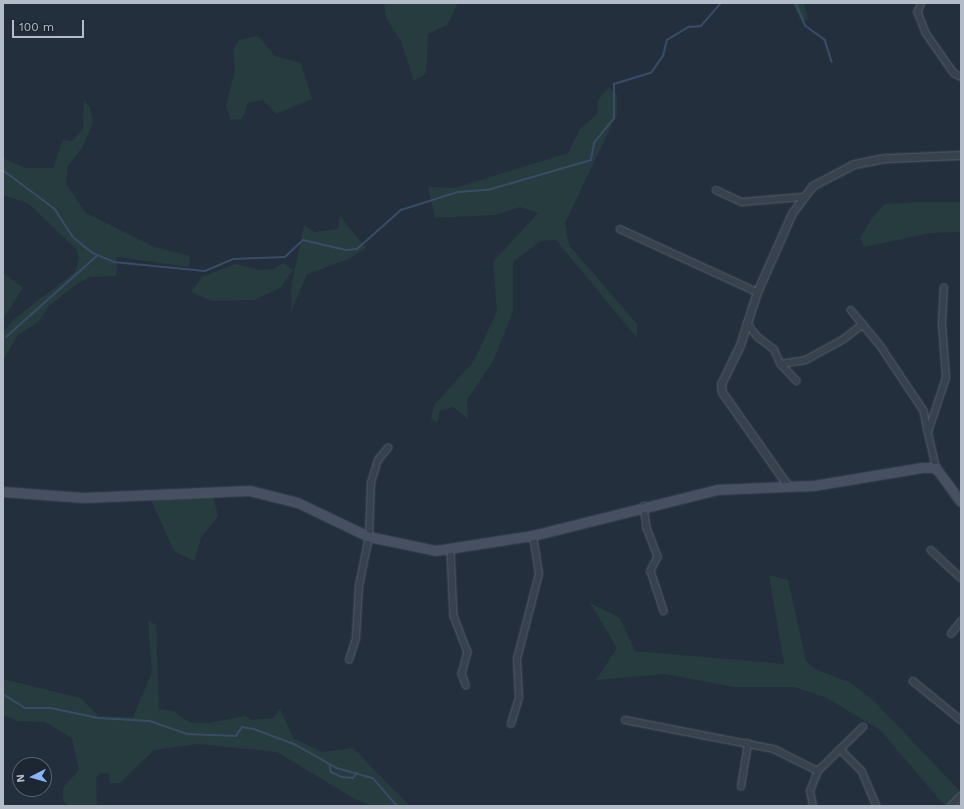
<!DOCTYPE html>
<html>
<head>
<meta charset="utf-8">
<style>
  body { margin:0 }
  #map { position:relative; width:964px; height:809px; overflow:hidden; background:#242f3e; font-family:"Work Sans",sans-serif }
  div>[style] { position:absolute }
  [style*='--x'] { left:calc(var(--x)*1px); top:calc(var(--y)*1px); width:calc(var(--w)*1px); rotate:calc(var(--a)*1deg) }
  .green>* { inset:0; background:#263c3f }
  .stream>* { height:1.5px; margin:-0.75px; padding:0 0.75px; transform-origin:0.75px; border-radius:0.75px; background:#394c67 }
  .roads { filter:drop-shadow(0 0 1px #565f6c) drop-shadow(0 0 1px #565f6c) }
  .minor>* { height:5.5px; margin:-2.75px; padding:0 2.75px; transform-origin:2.75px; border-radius:2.75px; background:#38414e }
  .tertiary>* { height:7px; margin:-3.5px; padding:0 3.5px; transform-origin:3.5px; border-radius:3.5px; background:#38414e }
  .secondary>* { height:8px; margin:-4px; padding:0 4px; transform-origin:4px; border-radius:4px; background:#465061 }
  span { translate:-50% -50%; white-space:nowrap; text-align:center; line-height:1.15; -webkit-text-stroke:4px #1d2633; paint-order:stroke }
  .frame { position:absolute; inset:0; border:4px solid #b4bcc9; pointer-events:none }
  .north { position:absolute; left:12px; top:757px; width:40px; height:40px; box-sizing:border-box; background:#1d2633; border:1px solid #59626f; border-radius:50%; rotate:264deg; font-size:11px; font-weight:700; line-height:16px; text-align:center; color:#b4bcc9 }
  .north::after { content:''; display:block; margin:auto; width:14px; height:18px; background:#8ab4f8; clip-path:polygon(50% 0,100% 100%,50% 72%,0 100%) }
  .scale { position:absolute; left:12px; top:20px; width:72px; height:18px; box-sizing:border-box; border:2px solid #b4bcc9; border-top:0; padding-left:5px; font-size:12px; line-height:14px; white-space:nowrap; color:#b4bcc9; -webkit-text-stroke:3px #1d2633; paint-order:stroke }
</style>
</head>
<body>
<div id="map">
  <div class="green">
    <i style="clip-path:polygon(384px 3px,458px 3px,447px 25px,428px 34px,426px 74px,414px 81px,401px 41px,386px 18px)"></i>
    <i style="clip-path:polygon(792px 3px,804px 3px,808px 20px,801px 21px)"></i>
    <i style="clip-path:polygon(258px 36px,275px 56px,301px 63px,312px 99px,276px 114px,263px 100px,248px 103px,242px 119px,231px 120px,226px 105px,235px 70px,233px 50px,239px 40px)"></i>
    <i style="clip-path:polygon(609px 87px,617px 95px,617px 114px,565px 223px,569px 245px,637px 324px,637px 338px,556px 240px,540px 241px,513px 262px,513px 312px,493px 361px,467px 400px,468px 419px,453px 407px,440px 411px,437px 423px,431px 419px,434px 405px,474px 361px,497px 311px,493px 262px,538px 213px,520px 207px,496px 215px,435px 218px,428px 187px,455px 188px,568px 153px,580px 129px,597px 114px,598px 100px)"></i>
    <i style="clip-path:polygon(84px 101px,90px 107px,93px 123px,83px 146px,68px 166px,66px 184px,86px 213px,155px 247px,190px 256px,189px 267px,117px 257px,116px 276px,90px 277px,74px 286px,48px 307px,38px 322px,18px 335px,3px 360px,3px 332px,13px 320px,75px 272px,79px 258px,76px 249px,29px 204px,3px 195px,3px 158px,25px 168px,53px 168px,63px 140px,72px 141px,83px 129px)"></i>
    <i style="clip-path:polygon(916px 202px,961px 202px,961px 232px,930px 233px,864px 247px,860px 238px,872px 218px,885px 204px)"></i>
    <i style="clip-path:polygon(340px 216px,366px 248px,349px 259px,307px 274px,291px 312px,292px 283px,304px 225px,315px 232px,338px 229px)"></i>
    <i style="clip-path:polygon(283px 263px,293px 270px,280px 288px,254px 300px,212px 301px,191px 292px,202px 277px,235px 264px,260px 270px,273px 269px)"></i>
    <i style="clip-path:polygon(3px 273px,23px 288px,3px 319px)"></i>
    <i style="clip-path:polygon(213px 496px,218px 516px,201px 538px,194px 561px,174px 551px,151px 500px)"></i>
    <i style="clip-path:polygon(769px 575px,788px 580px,806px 661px,815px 669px,851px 683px,874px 701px,961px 792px,961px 806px,945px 806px,880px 730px,827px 698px,795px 687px,734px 687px,665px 674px,596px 680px,617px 648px,590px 603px,620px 618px,635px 651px,784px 664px)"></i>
    <i style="clip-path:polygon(148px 620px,156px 625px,159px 709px,173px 711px,189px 722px,208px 723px,245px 716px,252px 720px,273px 718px,280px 709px,293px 738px,322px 752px,353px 748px,410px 806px,373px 806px,353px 798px,277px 752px,198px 744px,154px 750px,120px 783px,110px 783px,109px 774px,100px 773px,96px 778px,97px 806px,68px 806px,63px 800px,63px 788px,79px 770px,72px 738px,45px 722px,18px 721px,3px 715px,3px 679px,80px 698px,99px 716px,133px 717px,152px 672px)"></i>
  </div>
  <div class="stream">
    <i style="--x:796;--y:3;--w:25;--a:67"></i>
    <i style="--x:806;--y:26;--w:24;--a:36"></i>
    <i style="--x:825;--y:40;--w:23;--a:72"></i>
    <i style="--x:3;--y:170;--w:65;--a:36.9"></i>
    <i style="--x:55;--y:209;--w:33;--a:57"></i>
    <i style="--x:73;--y:237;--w:26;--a:39"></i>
    <i style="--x:93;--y:253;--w:23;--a:23"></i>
    <i style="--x:114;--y:262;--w:91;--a:5.6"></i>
    <i style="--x:205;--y:271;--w:30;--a:-23"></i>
    <i style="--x:233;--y:259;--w:52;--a:-2.2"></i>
    <i style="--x:285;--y:257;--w:25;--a:-43"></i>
    <i style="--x:303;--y:240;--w:44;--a:13.1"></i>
    <i style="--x:346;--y:250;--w:11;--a:-5"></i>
    <i style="--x:357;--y:249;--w:59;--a:-41.6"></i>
    <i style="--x:401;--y:210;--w:60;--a:-17.5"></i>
    <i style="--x:458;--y:192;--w:30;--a:-4"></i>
    <i style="--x:488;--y:190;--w:107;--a:-16.2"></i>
    <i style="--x:591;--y:160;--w:17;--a:-80"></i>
    <i style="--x:594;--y:143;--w:32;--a:-51"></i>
    <i style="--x:614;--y:118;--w:34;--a:-90"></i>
    <i style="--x:614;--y:84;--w:39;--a:-17"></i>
    <i style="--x:651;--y:73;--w:21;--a:-55"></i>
    <i style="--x:663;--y:56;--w:16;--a:-76"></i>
    <i style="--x:667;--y:40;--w:26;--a:-31"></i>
    <i style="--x:689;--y:27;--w:12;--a:-5"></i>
    <i style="--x:701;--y:26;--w:30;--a:-49"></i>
    <i style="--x:6;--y:337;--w:123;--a:-41.7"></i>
    <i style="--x:3;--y:694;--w:26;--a:32"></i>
    <i style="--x:25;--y:708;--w:26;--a:0"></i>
    <i style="--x:51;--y:708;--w:48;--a:12"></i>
    <i style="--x:98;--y:718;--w:52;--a:3.3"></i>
    <i style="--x:150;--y:721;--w:39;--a:19"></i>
    <i style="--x:187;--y:734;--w:49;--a:2.3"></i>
    <i style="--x:236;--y:736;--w:11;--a:-56"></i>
    <i style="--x:242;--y:727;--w:12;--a:9"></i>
    <i style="--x:254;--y:729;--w:43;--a:20.6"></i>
    <i style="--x:294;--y:744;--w:49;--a:29.2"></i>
    <i style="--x:337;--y:768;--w:37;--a:16"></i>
    <i style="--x:373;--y:778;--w:37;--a:49"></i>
    <i style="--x:330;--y:765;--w:7;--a:82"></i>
    <i style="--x:331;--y:772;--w:12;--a:24"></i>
    <i style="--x:342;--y:777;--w:11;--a:5"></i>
    <i style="--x:353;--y:778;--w:6;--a:-51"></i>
  </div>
  <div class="roads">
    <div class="minor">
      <i style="--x:922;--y:3;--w:10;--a:114"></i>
      <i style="--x:918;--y:12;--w:22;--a:69"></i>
      <i style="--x:926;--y:33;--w:49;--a:55"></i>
      <i style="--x:954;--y:73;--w:8;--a:30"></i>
      <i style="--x:716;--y:190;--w:29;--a:25"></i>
      <i style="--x:742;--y:202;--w:60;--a:-4.8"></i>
      <i style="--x:620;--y:229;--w:151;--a:24.7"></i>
      <i style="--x:851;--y:310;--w:45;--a:50.4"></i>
      <i style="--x:880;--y:345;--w:79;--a:56.3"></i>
      <i style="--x:924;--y:411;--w:21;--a:79"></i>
      <i style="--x:747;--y:323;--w:18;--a:52"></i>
      <i style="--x:758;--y:337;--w:20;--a:37"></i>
      <i style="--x:774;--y:349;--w:17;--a:65"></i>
      <i style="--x:781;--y:364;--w:23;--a:47"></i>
      <i style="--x:781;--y:364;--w:25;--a:-9"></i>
      <i style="--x:806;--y:360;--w:43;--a:-28.9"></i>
      <i style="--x:844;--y:339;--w:24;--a:-38"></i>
      <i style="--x:936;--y:468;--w:37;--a:-103"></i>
      <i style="--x:928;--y:432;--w:57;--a:-71.6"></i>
      <i style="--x:946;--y:378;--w:55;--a:-94.2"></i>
      <i style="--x:942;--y:323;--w:35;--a:-87"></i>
      <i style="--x:644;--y:506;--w:22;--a:82"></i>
      <i style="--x:647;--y:528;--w:31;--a:69"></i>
      <i style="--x:658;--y:557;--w:16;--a:117"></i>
      <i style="--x:651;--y:571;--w:42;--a:72"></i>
      <i style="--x:931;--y:550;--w:41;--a:43"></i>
      <i style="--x:451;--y:551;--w:65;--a:87.4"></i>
      <i style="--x:454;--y:616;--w:39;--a:69"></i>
      <i style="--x:468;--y:652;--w:23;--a:105"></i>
      <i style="--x:462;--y:674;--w:12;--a:70"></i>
      <i style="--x:951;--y:634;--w:16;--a:-52"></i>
      <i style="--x:349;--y:660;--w:23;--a:-72"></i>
      <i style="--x:356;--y:638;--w:52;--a:-86.7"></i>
      <i style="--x:359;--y:586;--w:50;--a:-78.5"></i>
      <i style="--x:369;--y:537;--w:54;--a:-87.9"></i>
      <i style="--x:371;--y:483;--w:24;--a:-73"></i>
      <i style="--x:378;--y:460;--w:16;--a:-50"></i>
      <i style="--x:913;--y:681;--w:62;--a:39.1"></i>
      <i style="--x:625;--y:720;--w:152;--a:11"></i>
      <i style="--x:774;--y:749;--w:49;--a:26.6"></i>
      <i style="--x:511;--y:724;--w:27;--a:-73"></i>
      <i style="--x:519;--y:698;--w:39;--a:-93"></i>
      <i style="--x:517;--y:659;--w:88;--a:-75.5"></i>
      <i style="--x:539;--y:574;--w:38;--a:-99"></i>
      <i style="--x:842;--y:751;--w:28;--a:45"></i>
      <i style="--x:862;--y:771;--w:38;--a:67"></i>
      <i style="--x:741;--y:787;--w:44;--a:-80.8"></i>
      <i style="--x:813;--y:806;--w:15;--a:-101"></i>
      <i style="--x:810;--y:791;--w:22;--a:-68"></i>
      <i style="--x:818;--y:771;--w:63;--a:-44.4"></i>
      <i style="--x:951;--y:806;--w:14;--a:-45"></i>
    </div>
    <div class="tertiary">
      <i style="--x:788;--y:486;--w:115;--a:-125.1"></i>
      <i style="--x:722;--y:392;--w:8;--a:-97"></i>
      <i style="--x:721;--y:384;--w:43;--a:-64"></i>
      <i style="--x:740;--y:345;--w:56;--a:-72.2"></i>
      <i style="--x:757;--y:292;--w:86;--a:-66.1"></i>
      <i style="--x:792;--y:213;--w:34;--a:-53"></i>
      <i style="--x:812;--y:186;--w:47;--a:-27.6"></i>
      <i style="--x:854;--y:164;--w:33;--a:-11"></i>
      <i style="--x:886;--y:158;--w:75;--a:-2.3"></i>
    </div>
    <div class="secondary">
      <i style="--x:3;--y:492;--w:81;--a:4.2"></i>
      <i style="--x:84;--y:498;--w:166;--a:-2.4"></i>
      <i style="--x:250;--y:491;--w:49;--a:14"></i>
      <i style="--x:298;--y:503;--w:79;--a:25.6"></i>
      <i style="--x:369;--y:537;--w:68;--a:11.8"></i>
      <i style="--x:436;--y:551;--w:98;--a:-8.8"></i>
      <i style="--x:533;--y:536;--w:190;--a:-14"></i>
      <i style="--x:717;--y:490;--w:97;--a:-2.4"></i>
      <i style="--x:814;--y:486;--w:110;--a:-9.4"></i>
      <i style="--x:923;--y:468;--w:13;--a:0"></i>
      <i style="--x:936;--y:468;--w:42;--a:53.7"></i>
    </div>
  </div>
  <div class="frame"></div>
  <div class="north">N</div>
  <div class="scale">100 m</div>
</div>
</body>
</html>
